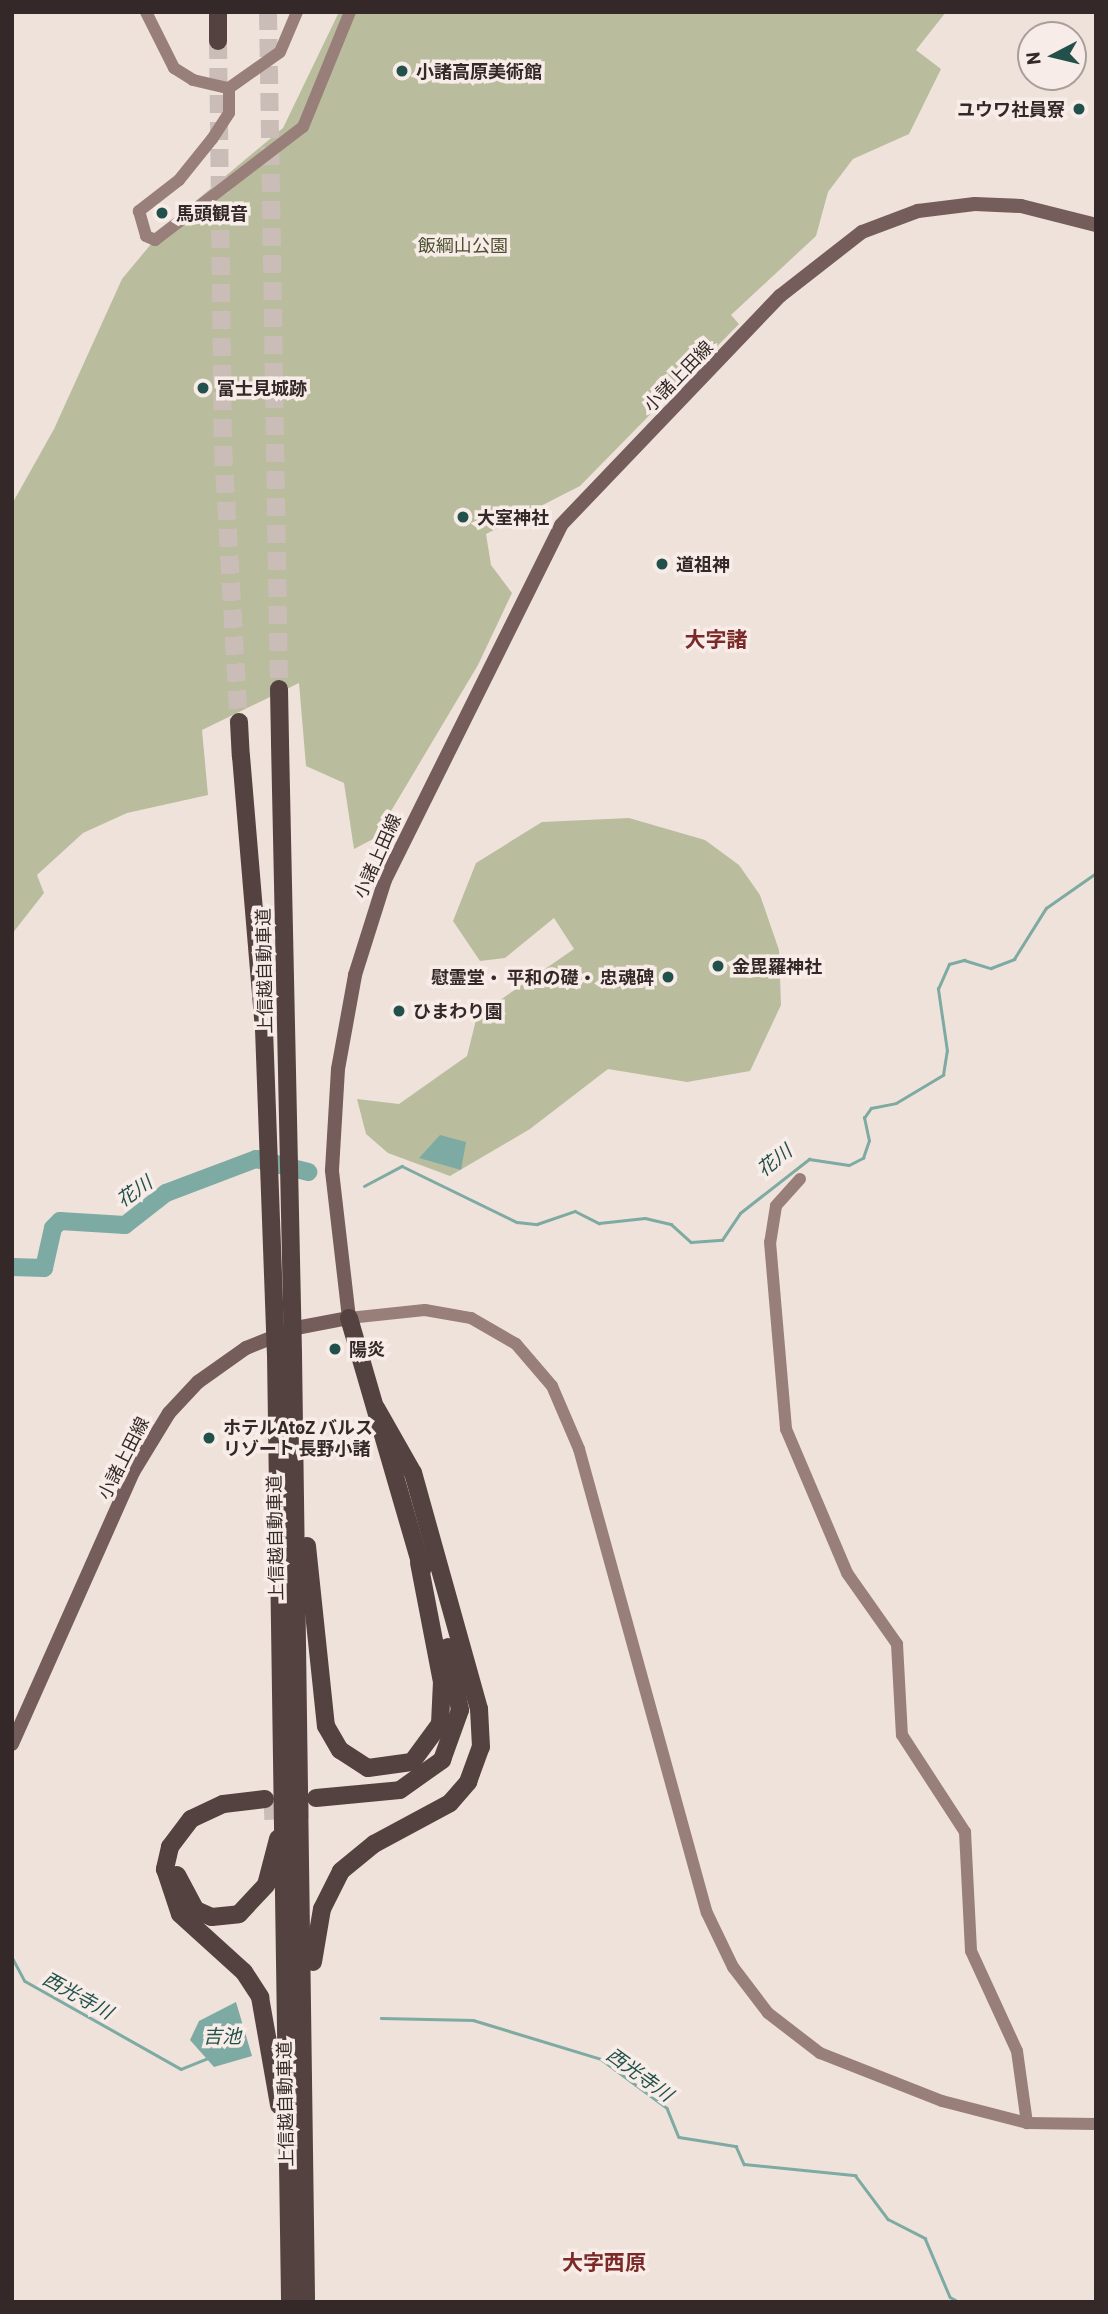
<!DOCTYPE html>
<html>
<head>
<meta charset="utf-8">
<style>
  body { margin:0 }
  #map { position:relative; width:1108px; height:2314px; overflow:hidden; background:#efe2db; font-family:Barlow,"Noto Sans JP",sans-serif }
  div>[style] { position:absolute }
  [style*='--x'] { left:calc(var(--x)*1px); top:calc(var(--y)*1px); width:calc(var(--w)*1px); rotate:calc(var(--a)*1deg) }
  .green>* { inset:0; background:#b9bd9d }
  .water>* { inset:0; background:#7daaa2 }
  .stream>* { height:2.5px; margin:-1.25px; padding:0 1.25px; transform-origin:1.25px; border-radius:1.25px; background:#7daaa2 }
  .river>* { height:18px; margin:-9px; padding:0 9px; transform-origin:9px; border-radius:9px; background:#7daaa2 }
  .highway-tunnel>* { height:18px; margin-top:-9px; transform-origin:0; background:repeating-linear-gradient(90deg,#cabdb7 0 18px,transparent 0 27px) }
  .secondary>* { height:12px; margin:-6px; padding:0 6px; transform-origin:6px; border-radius:6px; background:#997f7a }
  .primary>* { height:14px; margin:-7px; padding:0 7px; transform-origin:7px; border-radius:7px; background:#745d5a }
  .highway>* { height:18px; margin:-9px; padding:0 9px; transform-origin:9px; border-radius:9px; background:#544240 }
  .highway-bridge>* { height:18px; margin:-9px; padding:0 9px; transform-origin:9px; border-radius:9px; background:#544240 }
  .dots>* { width:19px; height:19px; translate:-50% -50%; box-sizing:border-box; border:4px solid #f7ece7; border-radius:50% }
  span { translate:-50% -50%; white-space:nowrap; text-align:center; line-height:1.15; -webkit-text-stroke:7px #f7ece7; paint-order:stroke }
  .poi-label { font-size:18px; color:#342928; font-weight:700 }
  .left { translate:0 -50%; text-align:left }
  .right { translate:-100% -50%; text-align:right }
  .park-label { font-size:18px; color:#4b502e }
  .street-label { font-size:18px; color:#342928 }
  .water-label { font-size:19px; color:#21514a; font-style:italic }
  .quarter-label { font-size:21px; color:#7b2a28; font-weight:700 }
  .frame { position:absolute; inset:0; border:14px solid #342928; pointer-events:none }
  .north { position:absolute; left:1017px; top:21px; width:70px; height:70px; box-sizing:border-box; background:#f7ece7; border:2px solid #a99e9b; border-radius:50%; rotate:263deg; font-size:19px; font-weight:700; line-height:28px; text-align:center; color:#342928 }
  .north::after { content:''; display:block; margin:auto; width:24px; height:32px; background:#21514a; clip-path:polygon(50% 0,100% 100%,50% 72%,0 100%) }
</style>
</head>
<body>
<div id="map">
  <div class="green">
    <i style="clip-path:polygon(339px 12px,946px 12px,916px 50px,941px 69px,909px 134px,853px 159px,828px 192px,816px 236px,731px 315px,739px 324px,580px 486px,486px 534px,491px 565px,512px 593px,478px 665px,375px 838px,354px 849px,344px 783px,306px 766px,299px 683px,202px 730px,208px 795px,127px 813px,83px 833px,37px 875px,44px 893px,12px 934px,12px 504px,54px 429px,122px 279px,166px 226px,283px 128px)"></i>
    <i style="clip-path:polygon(629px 818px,705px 840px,739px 865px,760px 895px,779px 950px,781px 1005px,750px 1071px,687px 1082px,608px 1069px,530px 1129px,450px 1176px,388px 1153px,366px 1134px,357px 1099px,399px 1104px,467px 1056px,477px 1016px,574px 949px,554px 918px,505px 958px,480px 961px,453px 921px,476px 863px,542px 822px)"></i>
  </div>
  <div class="water">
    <i style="clip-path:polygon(440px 1135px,466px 1142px,461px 1170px,419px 1158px)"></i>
    <i style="clip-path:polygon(236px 2002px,252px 2056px,214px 2067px,190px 2040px,199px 2021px)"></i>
  </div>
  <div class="stream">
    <i style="--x:364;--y:1186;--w:43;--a:-27.8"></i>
    <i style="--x:402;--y:1166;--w:128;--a:26"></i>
    <i style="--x:517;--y:1222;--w:20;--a:6"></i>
    <i style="--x:537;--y:1224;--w:40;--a:-18.9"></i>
    <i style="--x:575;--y:1211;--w:27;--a:27"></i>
    <i style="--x:599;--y:1223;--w:46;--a:-6.2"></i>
    <i style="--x:645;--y:1218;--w:27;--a:13"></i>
    <i style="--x:671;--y:1224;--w:27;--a:42"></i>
    <i style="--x:691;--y:1242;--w:31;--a:-4"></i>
    <i style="--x:722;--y:1240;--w:32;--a:-56"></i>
    <i style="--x:740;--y:1213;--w:88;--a:-38"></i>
    <i style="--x:809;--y:1159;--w:40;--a:8.5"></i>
    <i style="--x:849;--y:1165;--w:16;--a:-27"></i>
    <i style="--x:863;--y:1158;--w:18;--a:-71"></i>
    <i style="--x:869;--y:1141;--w:24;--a:-102"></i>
    <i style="--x:864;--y:1118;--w:12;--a:-55"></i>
    <i style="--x:871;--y:1108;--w:25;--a:-11"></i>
    <i style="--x:896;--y:1103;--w:55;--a:-30.8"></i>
    <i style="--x:943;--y:1075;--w:24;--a:-81"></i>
    <i style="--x:947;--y:1051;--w:63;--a:-98.3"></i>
    <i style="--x:938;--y:989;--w:27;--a:-66"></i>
    <i style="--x:949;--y:964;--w:16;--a:-15"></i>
    <i style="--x:964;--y:960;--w:28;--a:17"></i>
    <i style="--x:991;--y:968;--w:25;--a:-21"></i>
    <i style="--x:1014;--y:959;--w:60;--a:-57.9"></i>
    <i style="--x:1046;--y:908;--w:61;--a:-35"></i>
    <i style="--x:12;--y:1957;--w:27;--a:62"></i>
    <i style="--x:25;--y:1981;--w:179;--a:29.4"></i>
    <i style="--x:181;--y:2069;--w:29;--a:-22"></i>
    <i style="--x:381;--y:2018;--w:92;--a:1.2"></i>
    <i style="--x:473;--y:2020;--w:134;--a:16.9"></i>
    <i style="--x:601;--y:2059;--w:82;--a:36.6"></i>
    <i style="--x:667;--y:2108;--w:31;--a:68"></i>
    <i style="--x:679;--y:2137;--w:58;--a:9"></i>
    <i style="--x:736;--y:2146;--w:20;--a:66"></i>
    <i style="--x:744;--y:2164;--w:112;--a:5.7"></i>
    <i style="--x:855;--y:2175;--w:55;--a:53.1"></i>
    <i style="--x:888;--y:2219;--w:42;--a:27.2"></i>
    <i style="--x:925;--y:2238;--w:64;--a:67"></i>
    <i style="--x:950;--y:2297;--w:10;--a:29"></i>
  </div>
  <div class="river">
    <i style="--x:12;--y:1267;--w:32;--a:2"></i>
    <i style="--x:44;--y:1268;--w:41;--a:-77.3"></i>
    <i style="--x:53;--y:1228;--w:10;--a:-45"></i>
    <i style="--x:60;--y:1221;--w:65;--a:3.5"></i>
    <i style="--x:125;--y:1225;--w:52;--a:-38"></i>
    <i style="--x:166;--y:1193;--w:96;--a:-20.7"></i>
    <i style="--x:256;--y:1159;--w:54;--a:14"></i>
  </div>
  <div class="highway-tunnel">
    <i style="--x:268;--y:12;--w:677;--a:89.07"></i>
    <i style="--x:218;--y:41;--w:407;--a:89.3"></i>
    <i style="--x:223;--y:448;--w:274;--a:86.7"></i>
    <i style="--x:264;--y:1811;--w:52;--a:-2.2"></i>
  </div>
  <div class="secondary">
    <i style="--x:146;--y:12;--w:63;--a:63.4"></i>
    <i style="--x:174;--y:68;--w:22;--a:32"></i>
    <i style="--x:193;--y:80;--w:37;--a:13"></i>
    <i style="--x:229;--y:88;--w:62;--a:-35.2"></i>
    <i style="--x:280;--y:52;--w:43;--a:-67"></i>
    <i style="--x:229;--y:88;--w:25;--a:90"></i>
    <i style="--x:229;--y:113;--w:31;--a:123"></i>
    <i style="--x:212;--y:139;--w:53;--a:128.8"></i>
    <i style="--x:179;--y:180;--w:51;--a:142.2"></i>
    <i style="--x:139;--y:211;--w:26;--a:74"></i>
    <i style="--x:146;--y:236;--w:10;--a:24"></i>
    <i style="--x:155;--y:240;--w:186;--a:-37.4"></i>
    <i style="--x:303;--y:127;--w:124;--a:-67.8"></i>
    <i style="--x:800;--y:1179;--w:36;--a:132"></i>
    <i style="--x:776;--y:1206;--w:36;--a:99"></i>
    <i style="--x:770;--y:1242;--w:188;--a:85.1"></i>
    <i style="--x:786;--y:1429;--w:156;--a:67"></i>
    <i style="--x:847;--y:1573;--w:87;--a:54.8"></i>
    <i style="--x:897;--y:1644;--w:91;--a:86.9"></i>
    <i style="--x:902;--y:1735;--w:116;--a:57"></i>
    <i style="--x:965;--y:1832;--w:119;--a:87.1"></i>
    <i style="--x:971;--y:1951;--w:110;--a:65.3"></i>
    <i style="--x:1017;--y:2051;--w:73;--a:82.1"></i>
    <i style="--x:349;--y:1318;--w:76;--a:-6"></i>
    <i style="--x:425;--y:1310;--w:47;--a:9.9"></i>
    <i style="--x:471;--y:1318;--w:52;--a:30"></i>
    <i style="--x:516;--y:1344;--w:55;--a:49.4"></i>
    <i style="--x:552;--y:1386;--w:69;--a:66.8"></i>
    <i style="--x:579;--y:1449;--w:481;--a:74.6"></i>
    <i style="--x:707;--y:1913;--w:60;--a:64.3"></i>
    <i style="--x:733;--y:1967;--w:58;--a:52.7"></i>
    <i style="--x:768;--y:2013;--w:66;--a:37.6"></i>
    <i style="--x:820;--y:2053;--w:131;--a:21.5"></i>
    <i style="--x:942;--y:2101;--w:88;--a:14.5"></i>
    <i style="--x:1027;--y:2123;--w:69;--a:0.8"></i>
  </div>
  <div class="primary">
    <i style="--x:12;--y:1744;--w:298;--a:-66"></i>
    <i style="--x:133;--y:1472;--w:69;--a:-58.6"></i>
    <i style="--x:169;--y:1413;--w:42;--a:-46.9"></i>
    <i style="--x:198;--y:1382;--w:59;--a:-35.3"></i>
    <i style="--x:246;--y:1348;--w:54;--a:-21.8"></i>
    <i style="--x:296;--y:1328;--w:54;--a:-10.7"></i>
    <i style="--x:349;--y:1318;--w:149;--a:-96.6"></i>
    <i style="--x:332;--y:1170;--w:101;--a:-86.6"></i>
    <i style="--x:338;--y:1069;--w:96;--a:-79.7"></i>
    <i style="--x:355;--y:975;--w:100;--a:-72.5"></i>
    <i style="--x:385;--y:880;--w:396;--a:-63.6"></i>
    <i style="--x:561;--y:525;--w:317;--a:-46.3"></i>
    <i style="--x:780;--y:296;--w:104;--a:-38"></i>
    <i style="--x:862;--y:232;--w:60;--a:-20.6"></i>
    <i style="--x:918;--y:211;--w:57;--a:-7"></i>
    <i style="--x:975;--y:204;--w:46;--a:2.5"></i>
    <i style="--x:1021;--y:206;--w:77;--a:14.2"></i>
  </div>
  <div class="highway">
    <i style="--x:218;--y:41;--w:29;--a:-90"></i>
    <i style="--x:279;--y:689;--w:54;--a:88.9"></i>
    <i style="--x:239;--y:722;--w:34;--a:87"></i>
    <i style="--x:349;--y:1318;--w:262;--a:73.8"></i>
    <i style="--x:293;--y:1354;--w:948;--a:89.21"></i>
    <i style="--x:276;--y:1355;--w:947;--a:89.15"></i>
    <i style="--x:307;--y:1546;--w:181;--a:84"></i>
    <i style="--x:326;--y:1726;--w:28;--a:60"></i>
    <i style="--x:340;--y:1750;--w:33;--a:33"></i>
    <i style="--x:368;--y:1768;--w:44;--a:-7.8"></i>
    <i style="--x:412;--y:1762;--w:47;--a:-53.6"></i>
    <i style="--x:440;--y:1724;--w:42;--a:-87.3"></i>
    <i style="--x:442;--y:1682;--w:122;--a:-100.9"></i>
    <i style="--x:316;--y:1798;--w:84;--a:-5.4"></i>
    <i style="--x:400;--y:1790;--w:52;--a:-35.5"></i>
    <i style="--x:442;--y:1760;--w:53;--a:-70.2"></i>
    <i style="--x:460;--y:1710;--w:64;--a:-100.8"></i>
    <i style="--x:265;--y:1799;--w:42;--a:173.2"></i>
    <i style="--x:223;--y:1804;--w:35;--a:155"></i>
    <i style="--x:191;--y:1819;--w:35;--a:127"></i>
    <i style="--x:170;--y:1847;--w:23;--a:103"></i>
    <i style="--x:165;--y:1869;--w:47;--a:71.6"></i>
    <i style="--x:180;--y:1914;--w:86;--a:42.2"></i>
    <i style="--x:244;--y:1972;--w:30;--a:57"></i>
    <i style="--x:260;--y:1997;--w:110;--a:80"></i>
    <i style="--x:177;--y:1875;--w:40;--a:62"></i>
    <i style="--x:196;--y:1910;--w:17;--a:24"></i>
    <i style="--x:212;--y:1917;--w:27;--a:-6"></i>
    <i style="--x:239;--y:1914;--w:40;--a:-47"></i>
    <i style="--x:266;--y:1885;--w:48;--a:-75.4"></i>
    <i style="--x:313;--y:1962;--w:54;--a:-80.4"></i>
    <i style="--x:322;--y:1909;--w:42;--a:-63.4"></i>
    <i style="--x:341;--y:1871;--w:43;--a:-39.3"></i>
    <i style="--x:374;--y:1844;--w:86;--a:-28.3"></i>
    <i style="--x:450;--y:1803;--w:28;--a:-49"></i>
    <i style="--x:468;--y:1782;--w:37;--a:-70"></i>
    <i style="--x:481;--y:1747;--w:38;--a:-93"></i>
    <i style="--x:479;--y:1709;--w:245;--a:-105.6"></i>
    <i style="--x:413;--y:1473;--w:75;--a:-119.6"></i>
  </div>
  <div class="highway-bridge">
    <i style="--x:280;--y:743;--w:611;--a:88.78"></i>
    <i style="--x:241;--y:756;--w:274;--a:85.2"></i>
    <i style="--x:264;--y:1029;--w:326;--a:87.9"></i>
  </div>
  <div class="dots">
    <i style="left:402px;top:71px;background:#21514a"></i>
    <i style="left:1079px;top:109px;background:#21514a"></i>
    <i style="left:162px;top:213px;background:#21514a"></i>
    <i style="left:203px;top:388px;background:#21514a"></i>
    <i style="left:463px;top:517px;background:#21514a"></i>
    <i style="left:662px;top:564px;background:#21514a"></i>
    <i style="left:718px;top:966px;background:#21514a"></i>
    <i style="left:668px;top:977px;background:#21514a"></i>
    <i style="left:399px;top:1011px;background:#21514a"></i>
    <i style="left:335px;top:1349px;background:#21514a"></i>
    <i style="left:209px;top:1438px;background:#21514a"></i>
  </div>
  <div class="poi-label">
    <span class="left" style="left:416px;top:71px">小諸高原美術館</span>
    <span class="right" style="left:1065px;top:109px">ユウワ社員寮</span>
    <span class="left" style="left:176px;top:213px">馬頭観音</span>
    <span class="left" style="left:217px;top:388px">富士見城跡</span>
    <span class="left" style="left:477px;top:517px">大室神社</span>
    <span class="left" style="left:676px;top:564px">道祖神</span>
    <span class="left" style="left:732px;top:966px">金毘羅神社</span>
    <span class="right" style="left:654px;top:977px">慰霊堂・ 平和の礎・ 忠魂碑</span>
    <span class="left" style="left:413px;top:1011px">ひまわり園</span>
    <span class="left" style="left:349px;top:1349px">陽炎</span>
    <span class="left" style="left:223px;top:1438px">ホテルAtoZ バルス<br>リゾート 長野小諸</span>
  </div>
  <div class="park-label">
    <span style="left:463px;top:245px">飯綱山公園</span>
  </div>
  <div class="street-label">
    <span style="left:678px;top:376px;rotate:-46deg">小諸上田線</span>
    <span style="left:377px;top:856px;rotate:-66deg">小諸上田線</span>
    <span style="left:264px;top:971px;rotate:-91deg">上信越自動車道</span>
    <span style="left:123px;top:1458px;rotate:-63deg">小諸上田線</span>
    <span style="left:275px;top:1538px;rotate:-91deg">上信越自動車道</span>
    <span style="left:285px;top:2104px;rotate:-91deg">上信越自動車道</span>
  </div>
  <div class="water-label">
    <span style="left:774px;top:1160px;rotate:-38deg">花川</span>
    <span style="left:134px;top:1191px;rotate:-35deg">花川</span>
    <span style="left:78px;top:1995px;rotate:29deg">西光寺川</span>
    <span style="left:222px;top:2036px">吉池</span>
    <span style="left:640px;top:2074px;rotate:36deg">西光寺川</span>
  </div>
  <div class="quarter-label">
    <span style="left:716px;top:639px">大字諸</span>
    <span style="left:604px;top:2262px">大字西原</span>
  </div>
  <div class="frame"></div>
  <div class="north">N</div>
</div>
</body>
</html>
